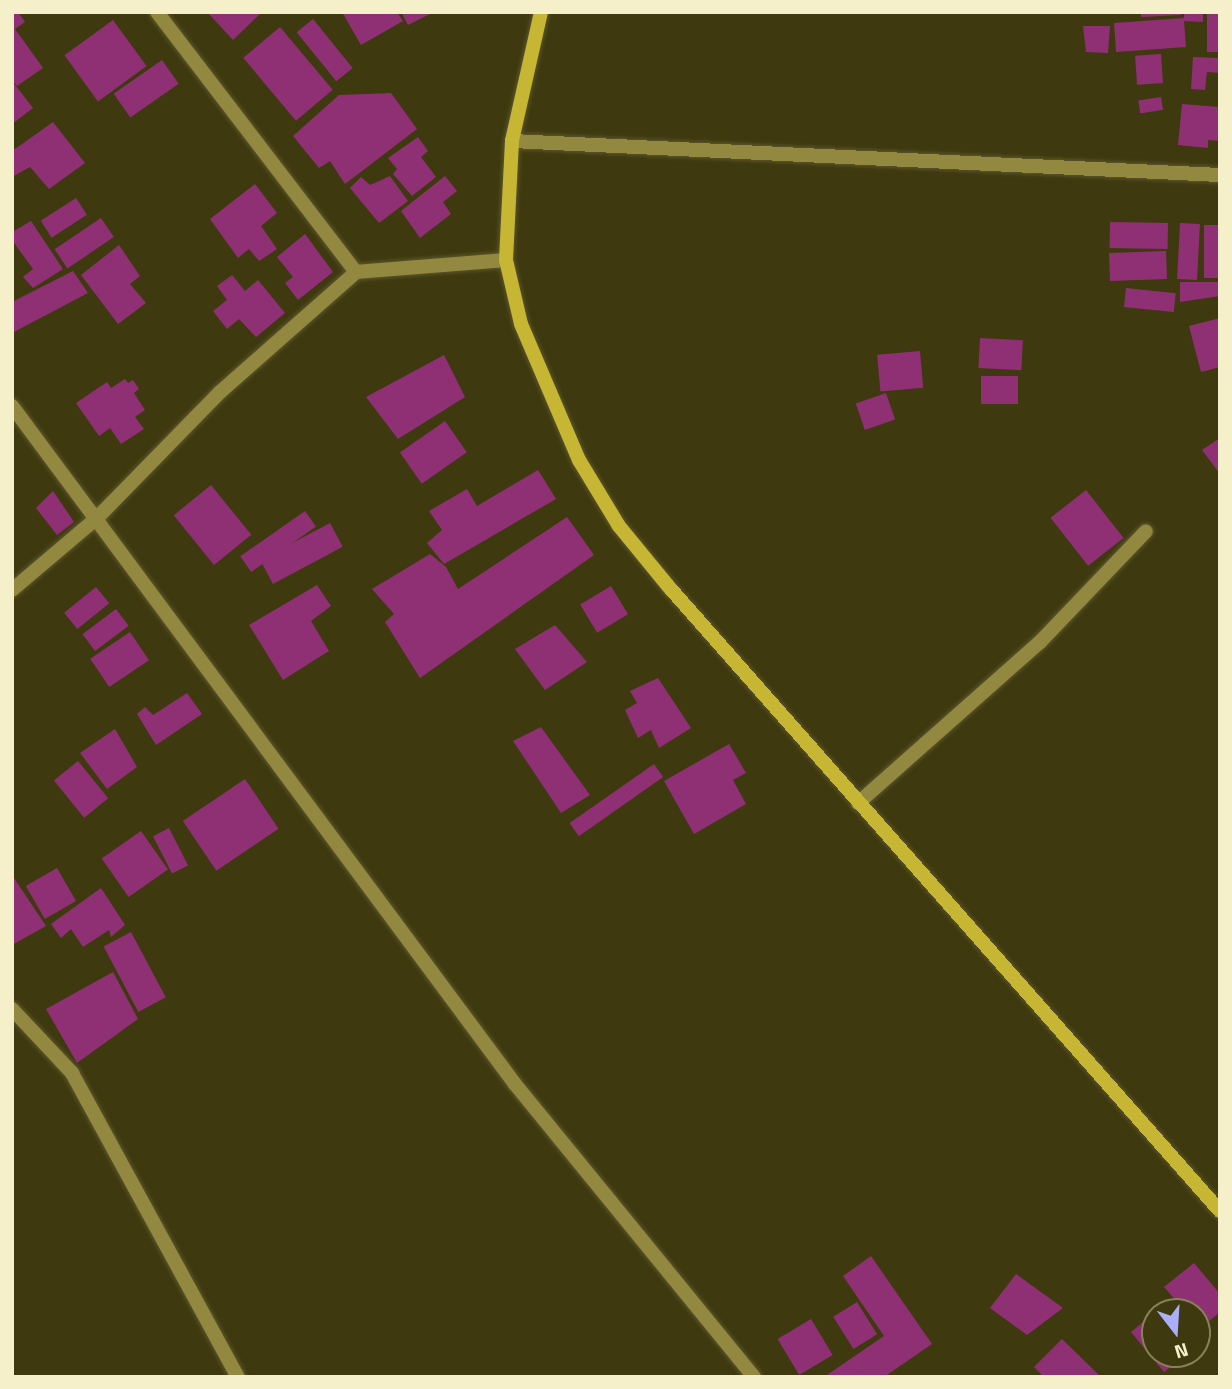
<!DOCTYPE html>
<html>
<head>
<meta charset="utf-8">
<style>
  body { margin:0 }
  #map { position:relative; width:1232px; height:1389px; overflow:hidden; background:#3f390f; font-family:"Titillium Web",sans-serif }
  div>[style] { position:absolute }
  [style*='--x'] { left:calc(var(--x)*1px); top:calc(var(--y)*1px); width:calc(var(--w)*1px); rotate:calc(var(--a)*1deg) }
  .building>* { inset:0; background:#8f3074; transform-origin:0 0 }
  .roads { filter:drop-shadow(0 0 2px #5c562d) drop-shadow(0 0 2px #5c562d) }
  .street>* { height:14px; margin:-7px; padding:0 7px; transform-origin:7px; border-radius:7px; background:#938840 }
  .secondary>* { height:14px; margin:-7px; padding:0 7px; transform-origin:7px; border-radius:7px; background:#c7b534 }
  span { translate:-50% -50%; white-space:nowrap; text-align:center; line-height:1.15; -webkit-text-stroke:6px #3f390f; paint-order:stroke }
  .frame { position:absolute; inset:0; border:14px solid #f5f0ca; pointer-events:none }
  .north { position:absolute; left:1141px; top:1298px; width:70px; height:70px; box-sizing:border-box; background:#3f390f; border:2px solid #88825a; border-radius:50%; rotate:163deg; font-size:19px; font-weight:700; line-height:28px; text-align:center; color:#f5f0ca }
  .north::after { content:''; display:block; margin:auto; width:24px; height:32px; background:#abaffb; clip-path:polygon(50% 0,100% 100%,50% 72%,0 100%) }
</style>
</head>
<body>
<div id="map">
  <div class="building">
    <i style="clip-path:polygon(12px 12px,18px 12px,25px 22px,15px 29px,43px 68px,17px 86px,12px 80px)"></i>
    <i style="clip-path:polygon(207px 12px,258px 12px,260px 14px,233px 40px)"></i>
    <i style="clip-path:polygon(342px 12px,397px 12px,403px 21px,361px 45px)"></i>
    <i style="clip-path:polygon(401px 12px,434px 12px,408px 25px)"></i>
    <i style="clip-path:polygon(1141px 12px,1181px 12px,1181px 15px,1141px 17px)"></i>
    <i style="clip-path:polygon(1184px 12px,1203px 12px,1203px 22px,1184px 21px,1186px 47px,1116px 52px,1114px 23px,1184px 18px)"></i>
    <i style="left:1207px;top:13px;width:13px;height:39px"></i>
    <i style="left:313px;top:19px;width:63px;height:21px;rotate:51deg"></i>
    <i style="left:113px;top:20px;width:57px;height:60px;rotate:54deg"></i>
    <i style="clip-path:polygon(1083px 26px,1110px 26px,1108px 53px,1086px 52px)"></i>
    <i style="left:280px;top:27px;width:82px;height:48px;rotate:50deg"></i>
    <i style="left:1161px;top:54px;width:29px;height:26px;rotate:86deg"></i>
    <i style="clip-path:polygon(1193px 57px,1220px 58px,1220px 73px,1207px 72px,1205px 90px,1191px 89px)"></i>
    <i style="left:162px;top:60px;width:29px;height:59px;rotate:55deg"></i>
    <i style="clip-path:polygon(12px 81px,33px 108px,12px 124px)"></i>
    <i style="clip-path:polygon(391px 93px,417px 129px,345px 184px,330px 161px,319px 168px,293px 136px,339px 95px)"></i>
    <i style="left:1161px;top:97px;width:13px;height:23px;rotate:81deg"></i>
    <i style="clip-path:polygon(1182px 104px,1220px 107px,1220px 141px,1208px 140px,1208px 148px,1178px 145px)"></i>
    <i style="clip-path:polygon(53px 122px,85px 163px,49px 189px,30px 167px,12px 177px,12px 146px,15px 149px)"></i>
    <i style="clip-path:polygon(418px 137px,428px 151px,421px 157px,436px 177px,412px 196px,393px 174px,397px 169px,388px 158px)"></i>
    <i style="clip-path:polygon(390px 176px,408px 201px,379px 223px,350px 188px,361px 177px,370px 185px)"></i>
    <i style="clip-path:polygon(445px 176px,457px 191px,443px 202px,451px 214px,420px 238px,401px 211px)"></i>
    <i style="clip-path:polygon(255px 184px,277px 213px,261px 226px,277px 249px,259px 261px,249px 249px,238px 258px,210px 219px)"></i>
    <i style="left:76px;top:198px;width:20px;height:42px;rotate:57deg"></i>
    <i style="left:101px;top:218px;width:23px;height:56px;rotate:56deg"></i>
    <i style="clip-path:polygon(31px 221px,63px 269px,33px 288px,23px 277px,33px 269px,12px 240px,12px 232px)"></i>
    <i style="left:1110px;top:222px;width:58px;height:26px;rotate:1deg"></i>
    <i style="left:1180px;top:223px;width:20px;height:56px;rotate:3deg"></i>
    <i style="left:1204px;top:225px;width:16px;height:53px"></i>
    <i style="clip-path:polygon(305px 234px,333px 272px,298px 300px,285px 283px,293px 277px,277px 257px)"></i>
    <i style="clip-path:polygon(119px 245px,140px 276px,130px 284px,146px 303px,118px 324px,81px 275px)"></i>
    <i style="left:1166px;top:251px;width:28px;height:57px;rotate:88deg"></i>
    <i style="clip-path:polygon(73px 271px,88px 293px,12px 333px,12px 302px)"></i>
    <i style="clip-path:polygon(232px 275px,245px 291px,258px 280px,285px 313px,256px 337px,239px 319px,227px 329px,213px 311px,227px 300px,217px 286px)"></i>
    <i style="clip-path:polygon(1180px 282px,1220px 282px,1220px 296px,1180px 302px)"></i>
    <i style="left:1126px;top:288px;width:50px;height:19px;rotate:6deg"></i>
    <i style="clip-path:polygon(1220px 318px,1220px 367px,1201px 372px,1189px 326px)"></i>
    <i style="left:980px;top:338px;width:43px;height:30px;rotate:3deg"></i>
    <i style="left:920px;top:351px;width:37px;height:43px;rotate:85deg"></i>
    <i style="clip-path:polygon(444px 355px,465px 397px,398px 439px,366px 397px)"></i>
    <i style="left:981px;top:376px;width:37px;height:28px"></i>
    <i style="clip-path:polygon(125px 379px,128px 383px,133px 380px,139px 389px,134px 393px,145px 410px,135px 417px,144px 429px,121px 444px,110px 428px,99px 436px,76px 403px,107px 382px,111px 388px)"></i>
    <i style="left:886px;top:393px;width:28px;height:32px;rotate:71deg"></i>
    <i style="left:445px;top:421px;width:38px;height:55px;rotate:55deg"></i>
    <i style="clip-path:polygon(1220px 438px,1220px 474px,1202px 450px)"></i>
    <i style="clip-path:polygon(538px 470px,556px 499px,444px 564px,427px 543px,442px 530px,429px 511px,467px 489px,477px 506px)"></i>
    <i style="left:211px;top:485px;width:64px;height:48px;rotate:51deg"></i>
    <i style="left:1086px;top:490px;width:61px;height:45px;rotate:52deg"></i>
    <i style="clip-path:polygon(53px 491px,74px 522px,57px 535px,36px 508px)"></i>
    <i style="left:305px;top:511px;width:19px;height:79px;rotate:55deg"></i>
    <i style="clip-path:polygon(567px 517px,594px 555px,420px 678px,385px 622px,394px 614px,372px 589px,430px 554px,446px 567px,458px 589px)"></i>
    <i style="left:330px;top:523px;width:27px;height:79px;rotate:62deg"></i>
    <i style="clip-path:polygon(317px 585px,331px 606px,311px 621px,329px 651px,283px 680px,249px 625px)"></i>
    <i style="left:611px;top:586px;width:33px;height:36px;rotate:59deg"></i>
    <i style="left:96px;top:587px;width:21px;height:41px;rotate:51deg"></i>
    <i style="left:116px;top:609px;width:21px;height:42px;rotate:53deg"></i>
    <i style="clip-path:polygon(555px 625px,587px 662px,545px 690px,515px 649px)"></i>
    <i style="left:130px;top:632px;width:34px;height:48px;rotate:56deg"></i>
    <i style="clip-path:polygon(658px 678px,691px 728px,659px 748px,651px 730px,638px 738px,625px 710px,637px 703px,630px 691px)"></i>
    <i style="clip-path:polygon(187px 693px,202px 714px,156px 745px,137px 714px,145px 707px,153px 715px)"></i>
    <i style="clip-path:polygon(541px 727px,590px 795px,561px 813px,513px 741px)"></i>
    <i style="clip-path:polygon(115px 729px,137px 767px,107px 789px,80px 753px)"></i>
    <i style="clip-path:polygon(729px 744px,746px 773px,733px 780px,746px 804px,694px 834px,664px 781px)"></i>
    <i style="left:78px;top:761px;width:48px;height:31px;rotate:51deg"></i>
    <i style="left:654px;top:764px;width:16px;height:103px;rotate:55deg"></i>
    <i style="left:245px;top:779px;width:60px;height:75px;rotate:56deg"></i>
    <i style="left:169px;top:828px;width:42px;height:18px;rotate:63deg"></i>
    <i style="left:141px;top:831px;width:47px;height:48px;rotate:55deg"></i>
    <i style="left:57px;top:868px;width:38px;height:36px;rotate:60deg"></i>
    <i style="clip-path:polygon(12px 875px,46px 926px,12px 945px)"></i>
    <i style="clip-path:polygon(101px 888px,125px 925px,111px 937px,109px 930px,83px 947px,71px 929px,61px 938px,51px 924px)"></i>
    <i style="left:131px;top:932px;width:74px;height:31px;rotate:62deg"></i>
    <i style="clip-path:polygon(113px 972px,138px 1019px,77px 1063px,46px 1009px)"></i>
    <i style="clip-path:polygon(871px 1256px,932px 1344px,884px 1377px,824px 1377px,884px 1336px,843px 1276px)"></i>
    <i style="clip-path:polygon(1194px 1263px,1220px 1294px,1220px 1312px,1200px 1329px,1197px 1312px,1186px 1312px,1164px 1287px)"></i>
    <i style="clip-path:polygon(1016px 1274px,1063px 1308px,1027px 1335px,990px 1308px)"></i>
    <i style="left:857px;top:1302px;width:38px;height:28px;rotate:58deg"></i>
    <i style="clip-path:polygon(1155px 1312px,1155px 1354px,1187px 1354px,1164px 1372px,1131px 1332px)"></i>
    <i style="left:811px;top:1319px;width:42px;height:39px;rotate:59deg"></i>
    <i style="clip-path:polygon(1062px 1339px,1101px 1377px,1044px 1377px,1034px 1367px)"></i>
  </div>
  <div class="roads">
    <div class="street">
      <i style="--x:157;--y:12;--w:327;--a:52.6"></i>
      <i style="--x:512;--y:141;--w:709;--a:2.75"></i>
      <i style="--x:12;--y:406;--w:844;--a:53.43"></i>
      <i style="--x:515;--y:1084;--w:378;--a:50.8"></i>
      <i style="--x:12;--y:590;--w:111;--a:-40.3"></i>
      <i style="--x:97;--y:518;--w:176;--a:-45.7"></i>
      <i style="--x:220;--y:392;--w:181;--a:-41.4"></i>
      <i style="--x:356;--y:272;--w:150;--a:-4.6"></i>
      <i style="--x:858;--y:803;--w:243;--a:-41.5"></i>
      <i style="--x:1040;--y:642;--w:153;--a:-46.3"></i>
      <i style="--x:12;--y:1009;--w:88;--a:46.8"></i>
      <i style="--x:72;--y:1073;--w:346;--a:61.4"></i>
    </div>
    <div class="secondary">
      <i style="--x:541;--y:12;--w:132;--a:102.7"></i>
      <i style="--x:512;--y:141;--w:119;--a:92.9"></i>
      <i style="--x:506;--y:260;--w:66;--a:76.8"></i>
      <i style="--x:521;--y:324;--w:148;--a:66.9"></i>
      <i style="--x:579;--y:460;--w:77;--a:58.8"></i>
      <i style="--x:619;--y:526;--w:79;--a:50.7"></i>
      <i style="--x:669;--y:587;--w:832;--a:48.56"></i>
    </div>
  </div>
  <div class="frame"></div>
  <div class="north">N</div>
</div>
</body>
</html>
